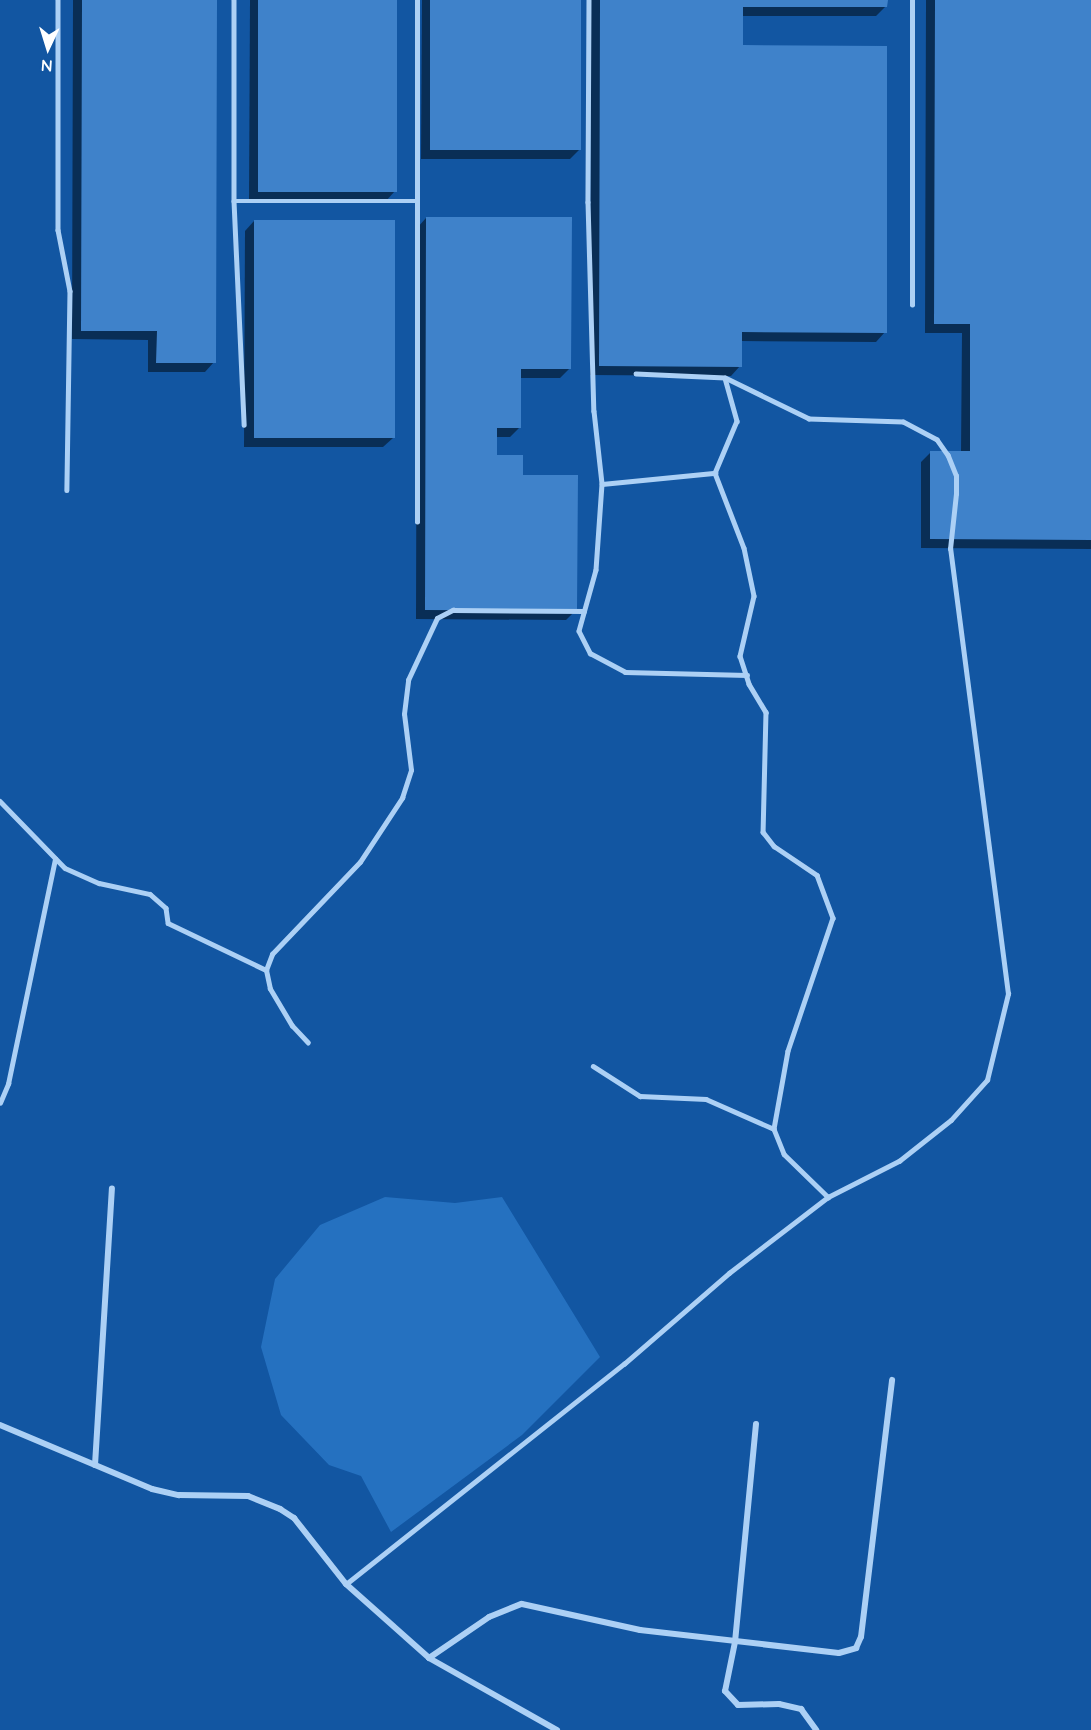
<!DOCTYPE html>
<html>
<head>
<meta charset="utf-8">
<style>
  body { margin:0 }
  #map { position:relative; width:1091px; height:1730px; overflow:hidden; background:#1256a2; font-family:Quicksand,sans-serif }
  div>[style] { position:absolute }
  [style*='--x'] { left:calc(var(--x)*1px); top:calc(var(--y)*1px); width:calc(var(--w)*1px); rotate:calc(var(--a)*1deg) }
  .green>* { inset:0; background:#2571c0 }
  .shadow>* { inset:0; background:#0007 }
  .building>* { inset:0; background:#3f82ca; transform-origin:0 0 }
  .lane>* { height:4.5px; margin:-2.25px; padding:0 2.25px; transform-origin:2.25px; border-radius:2.25px; background:#acd0f5 }
  .street>* { height:6px; margin:-3px; padding:0 3px; transform-origin:3px; border-radius:3px; background:#acd0f5 }
  span { translate:-50% -50%; white-space:nowrap; text-align:center; line-height:1.15; -webkit-text-stroke:4.5px #1256a2; paint-order:stroke }
  .north { position:absolute; left:18px; top:18px; width:60px; height:60px; -webkit-text-stroke:4px #1256a2; paint-order:stroke; rotate:184deg; font-size:16px; font-weight:700; line-height:24px; text-align:center; color:#fff }
  .north::after { content:''; display:block; margin:auto; width:21px; height:27px; background:#fff; clip-path:polygon(50% 0,100% 100%,50% 72%,0 100%) }
</style>
</head>
<body>
<div id="map">
  <div class="green">
    <i style="clip-path:polygon(385px 1197px,455px 1203px,502px 1197px,600px 1357px,522px 1435px,391px 1532px,361px 1476px,329px 1465px,281px 1415px,261px 1347px,275px 1279px,320px 1225px)"></i>
  </div>
  <div class="shadow">
    <i style="clip-path:polygon(73px 0,215px 0,214px 362px,205px 372px,148px 372px,148px 340px,72px 339px)"></i>
    <i style="clip-path:polygon(250px 0,396px 0,395px 191px,386px 201px,249px 200px)"></i>
    <i style="clip-path:polygon(422px 0,580px 0,580px 149px,570px 159px,421px 159px)"></i>
    <i style="clip-path:polygon(591px 0,886px 0,886px 6px,876px 16px,741px 16px,741px 47px,885px 332px,876px 342px,740px 341px,740px 366px,731px 376px,590px 375px)"></i>
    <i style="clip-path:polygon(926px 0,1091px 0,1091px 549px,921px 548px,921px 462px,931px 452px,961px 452px,962px 333px,925px 333px)"></i>
    <i style="clip-path:polygon(426px 218px,570px 368px,560px 378px,520px 378px,519px 428px,510px 437px,495px 437px,495px 456px,521px 476px,576px 610px,566px 620px,416px 619px,417px 228px)"></i>
    <i style="clip-path:polygon(254px 221px,393px 438px,383px 447px,244px 447px,245px 231px)"></i>
  </div>
  <div class="building">
    <i style="clip-path:polygon(82px 0,217px 0,216px 363px,156px 363px,157px 331px,81px 331px)"></i>
    <i style="left:258px;top:0;width:139px;height:192px"></i>
    <i style="left:430px;top:0;width:151px;height:150px"></i>
    <i style="clip-path:polygon(600px 0,888px 0,887px 7px,743px 7px,743px 45px,887px 46px,887px 333px,742px 332px,742px 367px,599px 366px)"></i>
    <i style="clip-path:polygon(935px 0,1091px 0,1091px 540px,930px 539px,930px 451px,970px 451px,970px 324px,934px 324px)"></i>
    <i style="clip-path:polygon(426px 217px,572px 217px,571px 369px,521px 369px,521px 428px,497px 428px,497px 455px,523px 455px,523px 475px,578px 475px,577px 611px,425px 610px)"></i>
    <i style="left:254px;top:220px;width:141px;height:218px"></i>
  </div>
  <div class="lane">
    <i style="--x:58;--y:0;--w:230;--a:90"></i>
    <i style="--x:58;--y:230;--w:62;--a:78.9"></i>
    <i style="--x:70;--y:291;--w:199;--a:90.9"></i>
    <i style="--x:234;--y:0;--w:201;--a:90"></i>
    <i style="--x:234;--y:201;--w:183;--a:0"></i>
    <i style="--x:589;--y:0;--w:202;--a:90.3"></i>
    <i style="--x:588;--y:202;--w:209;--a:88.4"></i>
    <i style="--x:594;--y:411;--w:73;--a:83.7"></i>
    <i style="--x:602;--y:484;--w:114;--a:-5.6"></i>
    <i style="--x:234;--y:201;--w:224;--a:87.4"></i>
    <i style="--x:912;--y:305;--w:305;--a:-90"></i>
    <i style="--x:725;--y:378;--w:45;--a:74.4"></i>
    <i style="--x:737;--y:421;--w:56;--a:112.9"></i>
    <i style="--x:715;--y:473;--w:80;--a:68.9"></i>
    <i style="--x:744;--y:548;--w:49;--a:78.2"></i>
    <i style="--x:754;--y:596;--w:62;--a:103.1"></i>
    <i style="--x:740;--y:656;--w:29;--a:72"></i>
    <i style="--x:749;--y:684;--w:33;--a:59"></i>
    <i style="--x:766;--y:712;--w:120;--a:91.4"></i>
    <i style="--x:763;--y:832;--w:18;--a:52"></i>
    <i style="--x:774;--y:846;--w:52;--a:34"></i>
    <i style="--x:817;--y:875;--w:46;--a:69.6"></i>
    <i style="--x:833;--y:918;--w:140;--a:108.7"></i>
    <i style="--x:788;--y:1051;--w:79;--a:100.2"></i>
    <i style="--x:774;--y:1129;--w:27;--a:68"></i>
    <i style="--x:784;--y:1154;--w:62;--a:44.3"></i>
    <i style="--x:602;--y:484;--w:86;--a:94"></i>
    <i style="--x:596;--y:570;--w:63;--a:105.6"></i>
    <i style="--x:579;--y:631;--w:25;--a:63"></i>
    <i style="--x:590;--y:653;--w:40;--a:28"></i>
    <i style="--x:625;--y:672;--w:122;--a:1.4"></i>
    <i style="--x:417;--y:522;--w:522;--a:-90"></i>
    <i style="--x:0;--y:801;--w:93;--a:45.9"></i>
    <i style="--x:65;--y:868;--w:37;--a:24"></i>
    <i style="--x:99;--y:883;--w:52;--a:12.2"></i>
    <i style="--x:150;--y:894;--w:21;--a:41"></i>
    <i style="--x:166;--y:908;--w:15;--a:82"></i>
    <i style="--x:168;--y:923;--w:109;--a:25.6"></i>
    <i style="--x:308;--y:1043;--w:23;--a:-133"></i>
    <i style="--x:292;--y:1026;--w:43;--a:-120.7"></i>
    <i style="--x:270;--y:989;--w:19;--a:-102"></i>
    <i style="--x:266;--y:970;--w:17;--a:-69"></i>
    <i style="--x:272;--y:954;--w:127;--a:-46.3"></i>
    <i style="--x:360;--y:862;--w:77;--a:-56.7"></i>
    <i style="--x:402;--y:798;--w:29;--a:-72"></i>
    <i style="--x:411;--y:770;--w:56;--a:-97.1"></i>
    <i style="--x:404;--y:714;--w:34;--a:-83"></i>
    <i style="--x:408;--y:680;--w:68;--a:-64.9"></i>
    <i style="--x:437;--y:618;--w:18;--a:-27"></i>
    <i style="--x:453;--y:610;--w:131;--a:0.4"></i>
    <i style="--x:593;--y:1066;--w:56;--a:32.6"></i>
    <i style="--x:640;--y:1096;--w:66;--a:2.6"></i>
    <i style="--x:706;--y:1099;--w:74;--a:23.8"></i>
    <i style="--x:0;--y:1103;--w:21;--a:-67"></i>
    <i style="--x:8;--y:1084;--w:230;--a:-78.2"></i>
    <i style="--x:346;--y:1584;--w:355;--a:-38.4"></i>
    <i style="--x:624;--y:1364;--w:139;--a:-40.9"></i>
    <i style="--x:729;--y:1273;--w:125;--a:-37.5"></i>
    <i style="--x:828;--y:1197;--w:80;--a:-26.9"></i>
    <i style="--x:899;--y:1161;--w:66;--a:-38.3"></i>
    <i style="--x:951;--y:1120;--w:54;--a:-48"></i>
    <i style="--x:987;--y:1080;--w:89;--a:-76.3"></i>
    <i style="--x:1008;--y:994;--w:449;--a:-97.4"></i>
    <i style="--x:950;--y:549;--w:55;--a:-83.8"></i>
    <i style="--x:956;--y:494;--w:18;--a:-90"></i>
    <i style="--x:956;--y:476;--w:22;--a:-112"></i>
    <i style="--x:948;--y:456;--w:19;--a:-125"></i>
    <i style="--x:937;--y:440;--w:38;--a:-152"></i>
    <i style="--x:903;--y:422;--w:94;--a:-178.2"></i>
    <i style="--x:809;--y:419;--w:93;--a:-154"></i>
    <i style="--x:725;--y:378;--w:89;--a:-177.4"></i>
  </div>
  <div class="street">
    <i style="--x:756;--y:1424;--w:219;--a:95.5"></i>
    <i style="--x:735;--y:1642;--w:50;--a:101.5"></i>
    <i style="--x:725;--y:1691;--w:19;--a:47"></i>
    <i style="--x:738;--y:1705;--w:41;--a:-1.4"></i>
    <i style="--x:779;--y:1704;--w:23;--a:13"></i>
    <i style="--x:801;--y:1709;--w:26;--a:54"></i>
    <i style="--x:0;--y:1425;--w:165;--a:22.8"></i>
    <i style="--x:152;--y:1489;--w:28;--a:13"></i>
    <i style="--x:179;--y:1495;--w:69;--a:0.8"></i>
    <i style="--x:248;--y:1496;--w:35;--a:22"></i>
    <i style="--x:280;--y:1509;--w:17;--a:33"></i>
    <i style="--x:294;--y:1518;--w:84;--a:51.8"></i>
    <i style="--x:346;--y:1584;--w:111;--a:41.7"></i>
    <i style="--x:429;--y:1658;--w:147;--a:29.4"></i>
    <i style="--x:95;--y:1465;--w:277;--a:-86.5"></i>
    <i style="--x:429;--y:1658;--w:73;--a:-34.3"></i>
    <i style="--x:489;--y:1617;--w:35;--a:-22"></i>
    <i style="--x:522;--y:1604;--w:121;--a:12.4"></i>
    <i style="--x:640;--y:1630;--w:200;--a:6.6"></i>
    <i style="--x:839;--y:1653;--w:18;--a:-16"></i>
    <i style="--x:856;--y:1648;--w:12;--a:-66"></i>
    <i style="--x:861;--y:1637;--w:259;--a:-83.1"></i>
  </div>
  <div class="north">N</div>
</div>
</body>
</html>
